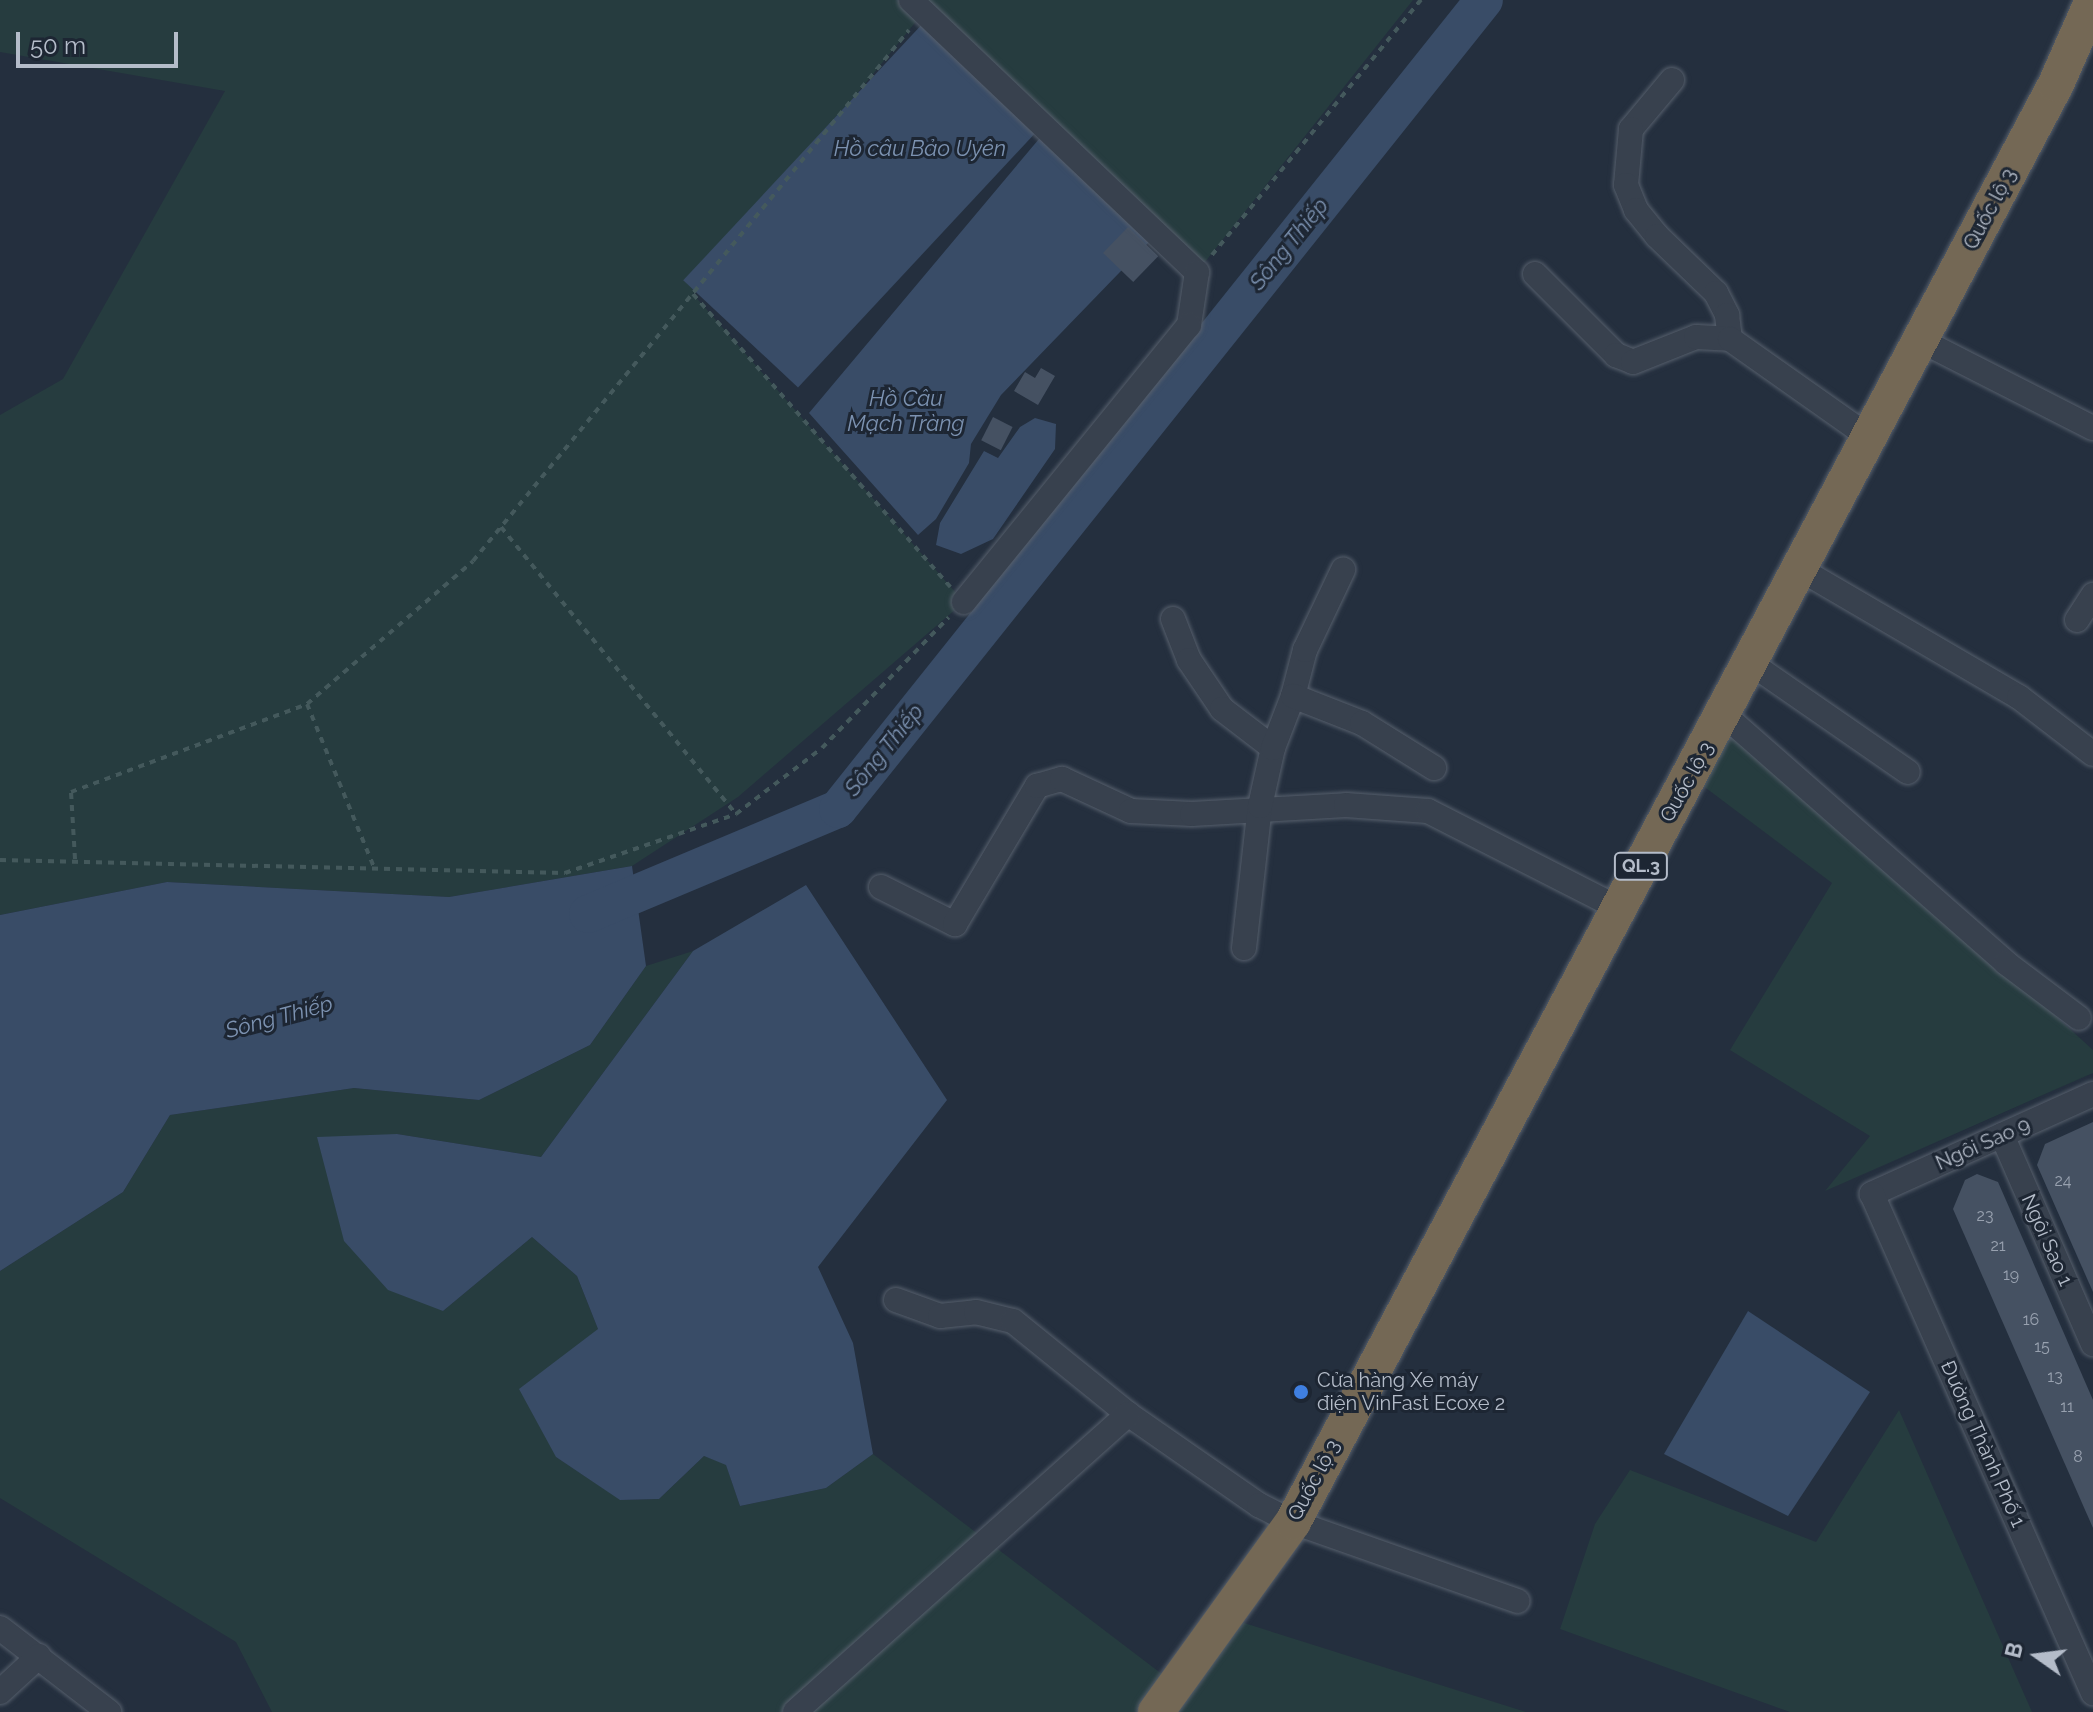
<!DOCTYPE html>
<html>
<head>
<meta charset="utf-8">
<style>
  body { margin:0 }
  #map { position:relative; width:2093px; height:1712px; overflow:hidden; background:#242f3e; font-family:Raleway,sans-serif }
  div>[style] { position:absolute }
  [style*='--x'] { left:calc(var(--x)*1px); top:calc(var(--y)*1px); width:calc(var(--w)*1px); rotate:calc(var(--a)*1deg) }
  .green>* { inset:0; background:#263c3f }
  .water>* { inset:0; background:#394c67; transform-origin:0 0 }
  .river>* { height:38px; margin:-19px; padding:0 19px; transform-origin:19px; border-radius:19px; background:#394c67 }
  .building>* { inset:0; background:#455162; transform-origin:0 0 }
  .path>* { height:4px; margin-top:-2px; transform-origin:0; background:repeating-linear-gradient(90deg,#44595c 0 6px,transparent 0 12px) }
  .roads { filter:drop-shadow(0 0 2px #565f6c) drop-shadow(0 0 2px #565f6c) }
  .minor>* { height:24px; margin:-12px; padding:0 12px; transform-origin:12px; border-radius:12px; background:#38414e }
  .highway>* { height:36px; margin:-18px; padding:0 18px; transform-origin:18px; border-radius:18px; background:#746855 }
  .dots>* { width:22px; height:22px; translate:-50% -50%; box-sizing:border-box; border:4px solid #1d2633; border-radius:50% }
  span { translate:-50% -50%; white-space:nowrap; text-align:center; line-height:1.15; -webkit-text-stroke:6px #1d2633; paint-order:stroke }
  .number-label { font-size:16px; color:#98a1af }
  .number-label span { -webkit-text-stroke-width:0 }
  .shield-label span { padding:2px 6px; background:#1d2633; border:2px solid; border-radius:6px; -webkit-text-stroke-width:0 }
  .shield-label { font-size:18px; color:#b4bcc9; font-weight:700 }
  .street-label { font-size:20px; color:#b4bcc9 }
  .poi-label { font-size:20px; color:#b4bcc9 }
  .left { translate:0 -50%; text-align:left }
  .water-label { font-size:22px; color:#7c92b1; font-style:italic }
  .north { position:absolute; left:1997px; top:1616px; width:80px; height:80px; -webkit-text-stroke:6px #1d2633; paint-order:stroke; rotate:284deg; font-size:22px; font-weight:700; line-height:32px; text-align:center; color:#b4bcc9 }
  .north::after { content:''; display:block; margin:auto; width:28px; height:36px; background:#b4bcc9; clip-path:polygon(50% 0,100% 100%,50% 72%,0 100%) }
  .scale { position:absolute; left:16px; top:32px; width:162px; height:36px; box-sizing:border-box; border:4px solid #b4bcc9; border-top:0; padding-left:10px; font-size:24px; line-height:28px; white-space:nowrap; color:#b4bcc9; -webkit-text-stroke:6px #1d2633; paint-order:stroke }
</style>
</head>
<body>
<div id="map">
  <div class="green">
    <i style="clip-path:polygon(0 0,1413px 0,1197px 272px,923px 13px,693px 294px,964px 602px,738px 797px,632px 866px,449px 897px,167px 882px,0 915px,0 415px,63px 379px,225px 91px,0 52px)"></i>
    <i style="clip-path:polygon(1723px 714px,2093px 1050px,2093px 1073px,1825px 1191px,1870px 1136px,1730px 1050px,1832px 883px,1690px 776px)"></i>
    <i style="clip-path:polygon(693px 951px,541px 1157px,397px 1134px,443px 1311px,532px 1237px,577px 1276px,598px 1329px,556px 1457px,621px 1500px,659px 1499px,704px 1456px,726px 1464px,740px 1506px,826px 1488px,873px 1454px,1175px 1684px,1225px 1617px,1526px 1712px,272px 1712px,236px 1642px,0 1498px,0 1271px,123px 1192px,170px 1115px,354px 1088px,479px 1100px,590px 1045px,646px 966px)"></i>
    <i style="clip-path:polygon(1899px 1410px,2032px 1712px,1790px 1712px,1560px 1629px,1595px 1524px,1630px 1470px,1816px 1542px)"></i>
  </div>
  <div class="water">
    <i style="left:926px;top:20px;width:157px;height:356px;rotate:43deg"></i>
    <i style="clip-path:polygon(1044px 133px,1149px 242px,1001px 395px,971px 444px,969px 463px,936px 519px,918px 535px,809px 413px)"></i>
    <i style="clip-path:polygon(1035px 418px,1056px 424px,1055px 449px,993px 539px,961px 554px,936px 545px,940px 523px,984px 451px,998px 458px,1020px 427px)"></i>
    <i style="clip-path:polygon(632px 866px,646px 966px,590px 1045px,479px 1100px,354px 1088px,170px 1115px,123px 1192px,0 1271px,0 915px,167px 882px,449px 897px)"></i>
    <i style="clip-path:polygon(806px 885px,947px 1100px,818px 1267px,853px 1343px,873px 1454px,826px 1488px,740px 1506px,726px 1465px,704px 1456px,659px 1499px,620px 1500px,556px 1457px,519px 1389px,598px 1329px,577px 1276px,532px 1237px,443px 1311px,388px 1290px,344px 1241px,317px 1137px,397px 1134px,541px 1157px,693px 951px)"></i>
    <i style="clip-path:polygon(1748px 1311px,1870px 1392px,1788px 1516px,1664px 1454px)"></i>
  </div>
  <div class="river">
    <i style="--x:588;--y:914;--w:271;--a:-22.8"></i>
    <i style="--x:838;--y:809;--w:1035;--a:-51.39"></i>
  </div>
  <div class="building">
    <i style="left:1128px;top:227px;width:42px;height:36px;rotate:44deg"></i>
    <i style="clip-path:polygon(1041px 368px,1055px 376px,1038px 405px,1014px 391px,1025px 372px,1035px 378px)"></i>
    <i style="left:993px;top:417px;width:22px;height:26px;rotate:27deg"></i>
    <i style="clip-path:polygon(2093px 1122px,2093px 1292px,2037px 1165px,2045px 1144px)"></i>
    <i style="clip-path:polygon(1977px 1174px,1998px 1182px,2093px 1400px,2093px 1528px,1953px 1209px,1965px 1180px)"></i>
  </div>
  <div class="path">
    <i style="--x:1212;--y:255;--w:330;--a:-50.7"></i>
    <i style="--x:693;--y:294;--w:390;--a:48.7"></i>
    <i style="--x:501;--y:527;--w:370;--a:50.7"></i>
    <i style="--x:307;--y:704;--w:176;--a:67.7"></i>
    <i style="--x:75;--y:859;--w:67;--a:-93.4"></i>
    <i style="--x:71;--y:792;--w:252;--a:-20.4"></i>
    <i style="--x:307;--y:704;--w:219;--a:-40.7"></i>
    <i style="--x:473;--y:561;--w:687;--a:-50.61"></i>
    <i style="--x:0;--y:860;--w:565;--a:1.32"></i>
    <i style="--x:565;--y:873;--w:181;--a:-19"></i>
    <i style="--x:736;--y:814;--w:108;--a:-37.5"></i>
    <i style="--x:822;--y:748;--w:182;--a:-45.9"></i>
  </div>
  <div class="roads">
    <div class="minor">
      <i style="--x:911;--y:0;--w:395;--a:43.6"></i>
      <i style="--x:1197;--y:272;--w:54;--a:98.6"></i>
      <i style="--x:1189;--y:325;--w:357;--a:129.1"></i>
      <i style="--x:1672;--y:80;--w:64;--a:129.9"></i>
      <i style="--x:1631;--y:129;--w:56;--a:95.1"></i>
      <i style="--x:1626;--y:185;--w:27;--a:68"></i>
      <i style="--x:1636;--y:210;--w:33;--a:51"></i>
      <i style="--x:1657;--y:236;--w:82;--a:44"></i>
      <i style="--x:1716;--y:293;--w:25;--a:63"></i>
      <i style="--x:1727;--y:315;--w:24;--a:83"></i>
      <i style="--x:1535;--y:274;--w:115;--a:45"></i>
      <i style="--x:1616;--y:355;--w:18;--a:22"></i>
      <i style="--x:1633;--y:362;--w:68;--a:-21.6"></i>
      <i style="--x:1696;--y:337;--w:34;--a:3"></i>
      <i style="--x:1730;--y:339;--w:170;--a:35.2"></i>
      <i style="--x:1920;--y:340;--w:194;--a:27"></i>
      <i style="--x:1798;--y:568;--w:256;--a:30.3"></i>
      <i style="--x:2019;--y:697;--w:93;--a:37.6"></i>
      <i style="--x:1173;--y:619;--w:44;--a:68.7"></i>
      <i style="--x:1189;--y:660;--w:59;--a:56"></i>
      <i style="--x:1222;--y:709;--w:64;--a:37.4"></i>
      <i style="--x:2077;--y:620;--w:30;--a:-57"></i>
      <i style="--x:1749;--y:662;--w:193;--a:34.7"></i>
      <i style="--x:1293;--y:696;--w:48;--a:-75.4"></i>
      <i style="--x:1305;--y:650;--w:89;--a:-64.6"></i>
      <i style="--x:1723;--y:714;--w:377;--a:41.3"></i>
      <i style="--x:2006;--y:963;--w:91;--a:37"></i>
      <i style="--x:881;--y:887;--w:83;--a:26.6"></i>
      <i style="--x:955;--y:924;--w:161;--a:-59.3"></i>
      <i style="--x:1037;--y:786;--w:26;--a:-16"></i>
      <i style="--x:1062;--y:779;--w:76;--a:24.9"></i>
      <i style="--x:1131;--y:811;--w:61;--a:2.8"></i>
      <i style="--x:1192;--y:814;--w:154;--a:-3.3"></i>
      <i style="--x:1346;--y:805;--w:82;--a:4.2"></i>
      <i style="--x:1428;--y:811;--w:213;--a:27"></i>
      <i style="--x:1244;--y:948;--w:143;--a:-83.6"></i>
      <i style="--x:1260;--y:806;--w:59;--a:-77.4"></i>
      <i style="--x:1273;--y:748;--w:56;--a:-69"></i>
      <i style="--x:1293;--y:696;--w:74;--a:21.4"></i>
      <i style="--x:1362;--y:723;--w:85;--a:32"></i>
      <i style="--x:2093;--y:1094;--w:243;--a:155.7"></i>
      <i style="--x:1872;--y:1194;--w:546;--a:66.11"></i>
      <i style="--x:2002;--y:1135;--w:228;--a:66.5"></i>
      <i style="--x:896;--y:1300;--w:47;--a:20"></i>
      <i style="--x:940;--y:1316;--w:36;--a:-6"></i>
      <i style="--x:976;--y:1312;--w:38;--a:14"></i>
      <i style="--x:1013;--y:1321;--w:148;--a:39"></i>
      <i style="--x:1128;--y:1414;--w:160;--a:34.8"></i>
      <i style="--x:1259;--y:1505;--w:38;--a:27"></i>
      <i style="--x:1293;--y:1522;--w:238;--a:19.4"></i>
      <i style="--x:0;--y:1628;--w:138;--a:37.6"></i>
      <i style="--x:0;--y:1692;--w:53;--a:-42.7"></i>
      <i style="--x:795;--y:1712;--w:447;--a:-41.8"></i>
    </div>
    <div class="highway">
      <i style="--x:1156;--y:1712;--w:234;--a:-54.2"></i>
      <i style="--x:1293;--y:1522;--w:1628;--a:-62.05"></i>
      <i style="--x:2056;--y:84;--w:92;--a:-66.2"></i>
    </div>
  </div>
  <div class="dots">
    <i style="left:1301px;top:1392px;background:#3f7fe0"></i>
  </div>
  <div class="number-label">
    <span style="left:2063px;top:1181px">24</span>
    <span style="left:1985px;top:1216px">23</span>
    <span style="left:1998px;top:1246px">21</span>
    <span style="left:2011px;top:1275px">19</span>
    <span style="left:2031px;top:1320px">16</span>
    <span style="left:2042px;top:1347px">15</span>
    <span style="left:2055px;top:1377px">13</span>
    <span style="left:2067px;top:1407px">11</span>
    <span style="left:2078px;top:1457px">8</span>
  </div>
  <div class="shield-label">
    <span style="left:1641px;top:866px">QL.3</span>
  </div>
  <div class="street-label">
    <span style="left:1990px;top:209px;rotate:-62deg">Quốc lộ 3</span>
    <span style="left:1687px;top:782px;rotate:-61deg">Quốc lộ 3</span>
    <span style="left:1983px;top:1144px;rotate:-24deg">Ngôi Sao 9</span>
    <span style="left:2047px;top:1240px;rotate:66deg">Ngôi Sao 1</span>
    <span style="left:1983px;top:1444px;rotate:66deg">Đường Thành Phố 1</span>
    <span style="left:1314px;top:1480px;rotate:-62deg">Quốc lộ 3</span>
  </div>
  <div class="poi-label">
    <span class="left" style="left:1317px;top:1392px">Cửa hàng Xe máy<br>điện VinFast Ecoxe 2</span>
  </div>
  <div class="water-label">
    <span style="left:920px;top:149px">Hồ câu Bảo Uyên</span>
    <span style="left:1289px;top:244px;rotate:-51deg">Sông Thiếp</span>
    <span style="left:906px;top:411px">Hồ Câu<br>Mạch Tràng</span>
    <span style="left:884px;top:750px;rotate:-51deg">Sông Thiếp</span>
    <span style="left:279px;top:1017px;rotate:-15deg">Sông Thiếp</span>
  </div>
  <div class="north">B</div>
  <div class="scale">50 m</div>
</div>
</body>
</html>
